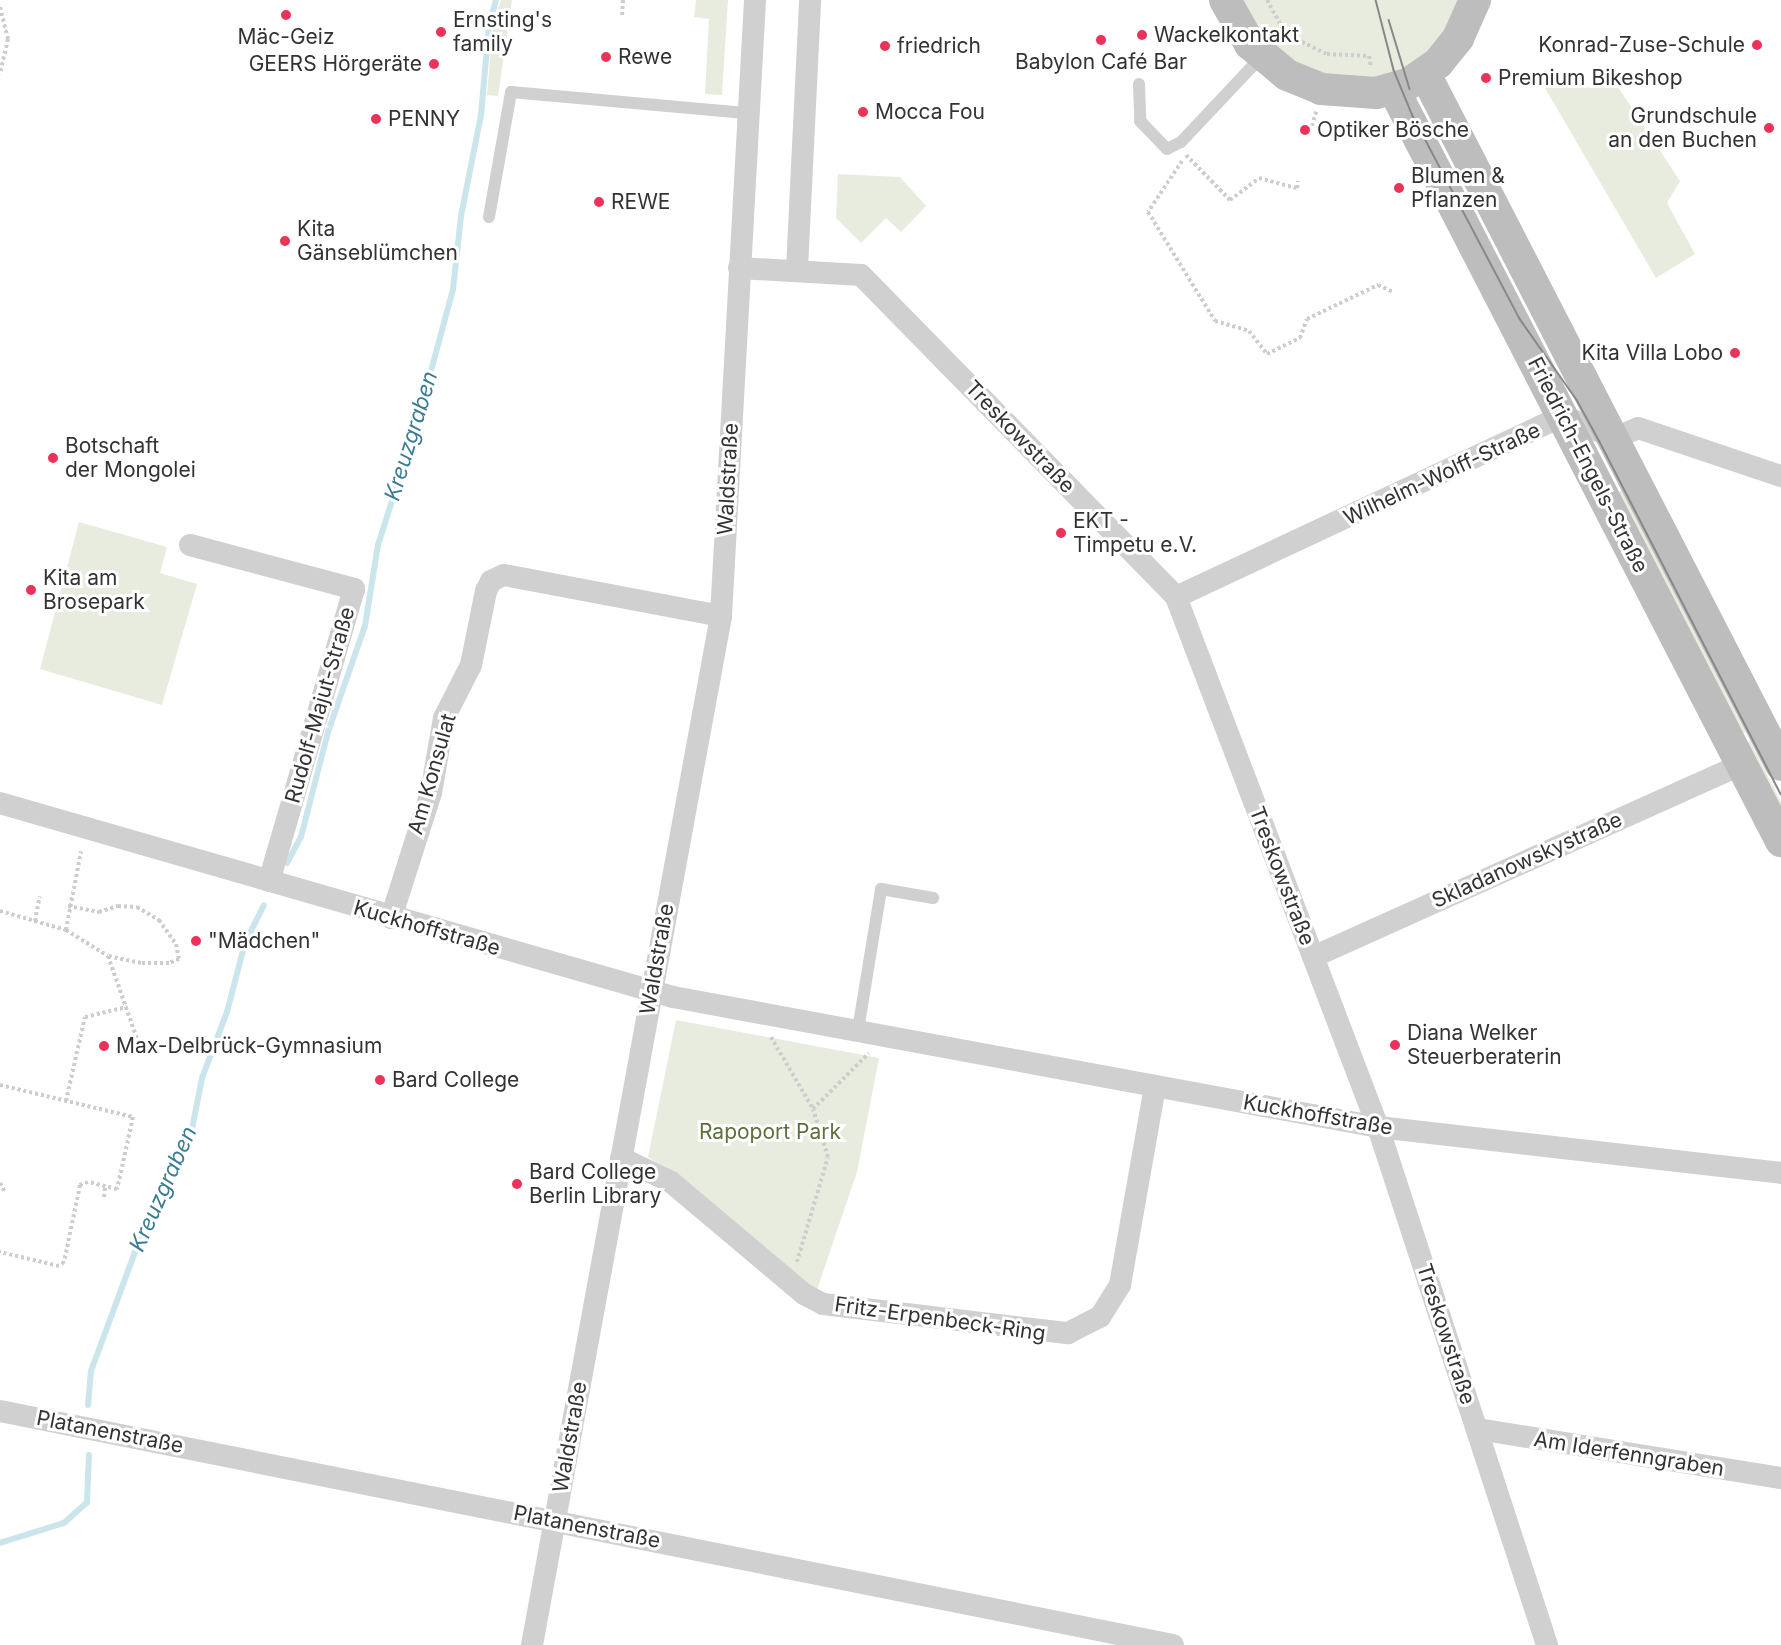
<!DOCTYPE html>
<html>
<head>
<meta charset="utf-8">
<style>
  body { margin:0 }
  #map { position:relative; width:1781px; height:1645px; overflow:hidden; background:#fff; font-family:Inter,sans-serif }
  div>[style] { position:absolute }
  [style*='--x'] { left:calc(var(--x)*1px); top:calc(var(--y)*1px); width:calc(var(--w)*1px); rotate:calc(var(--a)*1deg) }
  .green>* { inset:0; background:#e8ecde; transform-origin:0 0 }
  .stream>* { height:6px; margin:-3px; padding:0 3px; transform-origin:3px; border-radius:3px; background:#cbe5ed }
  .path>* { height:4px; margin-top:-2px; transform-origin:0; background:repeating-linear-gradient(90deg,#cdcdcd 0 3px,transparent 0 6px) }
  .service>* { height:12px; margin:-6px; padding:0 6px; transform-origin:6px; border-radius:6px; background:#d0d0d0 }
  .minor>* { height:22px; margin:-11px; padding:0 11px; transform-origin:11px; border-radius:11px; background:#d0d0d0 }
  .secondary>* { height:32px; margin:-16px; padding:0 16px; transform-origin:16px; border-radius:16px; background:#bdbdbd }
  .tram>* { height:1.5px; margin:-0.75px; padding:0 0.75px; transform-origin:0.75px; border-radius:0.75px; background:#888 }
  .dots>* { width:16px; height:16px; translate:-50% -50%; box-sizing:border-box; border:3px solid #fff; border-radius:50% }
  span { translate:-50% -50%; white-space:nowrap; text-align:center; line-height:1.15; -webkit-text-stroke:6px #fff; paint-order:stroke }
  .poi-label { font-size:21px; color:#333 }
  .left { translate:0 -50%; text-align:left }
  .right { translate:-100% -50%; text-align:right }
  .street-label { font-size:21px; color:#333 }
  .park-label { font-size:21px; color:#5d713d }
  .water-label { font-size:22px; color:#3a7c93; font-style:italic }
</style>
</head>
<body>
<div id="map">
  <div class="green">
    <i style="clip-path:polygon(501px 0,512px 0,498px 96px,487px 95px,493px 25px)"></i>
    <i style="clip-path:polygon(696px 0,728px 0,722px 95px,705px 94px,709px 19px,694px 17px)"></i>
    <i style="clip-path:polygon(1238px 0,1461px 0,1447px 31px,1415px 64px,1383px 79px,1336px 82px,1277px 57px)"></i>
    <i style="clip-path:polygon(1618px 87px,1680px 181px,1667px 203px,1695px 254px,1656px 278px,1545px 88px)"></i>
    <i style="clip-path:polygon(838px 174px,900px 177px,926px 206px,901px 232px,886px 218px,861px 243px,836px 218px)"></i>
    <i style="left:1622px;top:490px;width:272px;height:10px;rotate:63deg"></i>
    <i style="clip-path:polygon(79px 522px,167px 547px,160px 573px,197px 584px,162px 705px,40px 669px)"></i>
    <i style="clip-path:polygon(1750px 741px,1781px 802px,1781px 823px,1742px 746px)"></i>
    <i style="clip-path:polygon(676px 1020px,879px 1058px,857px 1172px,817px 1290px,801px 1282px,693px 1186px,648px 1157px)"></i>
  </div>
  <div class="stream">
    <i style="--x:287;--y:863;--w:30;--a:-62"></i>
    <i style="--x:301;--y:837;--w:108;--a:-75.6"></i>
    <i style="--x:328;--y:732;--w:112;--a:-70.8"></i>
    <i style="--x:365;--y:626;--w:82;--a:-80.9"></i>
    <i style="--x:378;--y:545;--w:132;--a:-72.4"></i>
    <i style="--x:418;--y:419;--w:135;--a:-74.9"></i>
    <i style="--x:453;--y:289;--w:73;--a:-83.7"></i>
    <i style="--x:461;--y:216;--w:103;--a:-78.8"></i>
    <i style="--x:481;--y:115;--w:89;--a:-84.9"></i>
    <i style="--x:489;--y:26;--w:27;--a:-75"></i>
    <i style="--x:88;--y:1405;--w:34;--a:-85"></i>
    <i style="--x:91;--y:1371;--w:127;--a:-69.7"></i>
    <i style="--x:135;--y:1252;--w:136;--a:-65.1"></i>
    <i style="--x:192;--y:1129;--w:52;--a:-78.9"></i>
    <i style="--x:202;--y:1078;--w:71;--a:-69.3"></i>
    <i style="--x:227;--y:1012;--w:71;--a:-75.4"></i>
    <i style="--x:245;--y:943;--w:42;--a:-63.4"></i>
    <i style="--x:0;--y:1543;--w:67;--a:-17.4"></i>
    <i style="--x:64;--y:1523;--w:31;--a:-42"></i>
    <i style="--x:87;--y:1502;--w:47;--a:-87.6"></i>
  </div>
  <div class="path">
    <i style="--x:1267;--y:0;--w:29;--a:61"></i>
    <i style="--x:1281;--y:25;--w:27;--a:39"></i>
    <i style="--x:1302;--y:42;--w:28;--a:26"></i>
    <i style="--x:1327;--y:54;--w:42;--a:2.7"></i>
    <i style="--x:1369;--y:56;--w:12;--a:81"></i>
    <i style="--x:0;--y:7;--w:33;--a:76"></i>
    <i style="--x:8;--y:39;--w:36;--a:103"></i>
    <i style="--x:622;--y:15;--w:15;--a:-86"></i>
    <i style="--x:1312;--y:126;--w:15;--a:-74"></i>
    <i style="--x:1186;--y:155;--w:63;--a:45.6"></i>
    <i style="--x:1230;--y:200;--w:36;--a:-37"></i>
    <i style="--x:1259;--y:178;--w:39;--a:15"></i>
    <i style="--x:1297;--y:188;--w:7;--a:-82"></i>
    <i style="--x:1182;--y:161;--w:61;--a:123.7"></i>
    <i style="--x:1148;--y:212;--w:128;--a:58.4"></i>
    <i style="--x:1215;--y:321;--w:35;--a:16"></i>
    <i style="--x:1249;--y:331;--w:29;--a:52"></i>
    <i style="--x:1267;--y:354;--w:37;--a:-26"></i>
    <i style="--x:1300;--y:338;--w:20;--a:-70"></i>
    <i style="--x:1307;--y:319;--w:79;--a:-25.6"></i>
    <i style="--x:1378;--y:285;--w:17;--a:25"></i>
    <i style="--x:68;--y:906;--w:32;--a:11"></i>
    <i style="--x:99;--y:912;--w:20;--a:-18"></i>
    <i style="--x:118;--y:906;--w:19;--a:3"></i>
    <i style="--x:137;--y:907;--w:26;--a:31"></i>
    <i style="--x:159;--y:920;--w:29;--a:55"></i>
    <i style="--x:176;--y:944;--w:15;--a:79"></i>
    <i style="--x:179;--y:959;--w:11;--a:158"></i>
    <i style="--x:169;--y:963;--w:28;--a:180"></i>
    <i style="--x:141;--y:963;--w:34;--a:-168"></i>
    <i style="--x:0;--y:911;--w:69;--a:16.1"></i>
    <i style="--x:66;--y:930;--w:80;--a:-79.2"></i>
    <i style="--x:35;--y:921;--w:25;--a:-79"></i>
    <i style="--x:66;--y:930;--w:49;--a:31.8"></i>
    <i style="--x:108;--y:956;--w:106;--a:70.7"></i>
    <i style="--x:771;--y:1037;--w:83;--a:59.7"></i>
    <i style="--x:0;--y:1085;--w:137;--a:13.5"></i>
    <i style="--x:133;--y:1117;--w:74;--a:102.5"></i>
    <i style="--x:117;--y:1189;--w:30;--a:-166"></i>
    <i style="--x:88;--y:1182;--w:9;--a:159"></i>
    <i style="--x:80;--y:1185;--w:79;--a:101.7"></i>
    <i style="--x:64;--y:1262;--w:6;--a:141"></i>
    <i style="--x:59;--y:1266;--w:61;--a:-166.7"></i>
    <i style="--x:66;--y:1101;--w:86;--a:-77.3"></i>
    <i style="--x:85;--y:1017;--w:43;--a:-13.4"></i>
    <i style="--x:0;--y:1183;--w:10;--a:61"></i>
    <i style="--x:104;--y:1197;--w:10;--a:-84"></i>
    <i style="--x:797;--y:1262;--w:109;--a:-73.6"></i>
    <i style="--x:828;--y:1157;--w:50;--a:-107.4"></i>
    <i style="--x:813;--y:1109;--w:79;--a:-45"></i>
  </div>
  <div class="service">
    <i style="--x:1139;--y:84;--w:37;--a:88"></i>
    <i style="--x:1140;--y:121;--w:39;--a:46"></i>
    <i style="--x:1167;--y:149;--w:16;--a:-27"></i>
    <i style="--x:1181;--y:142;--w:118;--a:-46.7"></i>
    <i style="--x:489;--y:217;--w:127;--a:-80"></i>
    <i style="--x:511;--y:92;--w:238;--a:5.1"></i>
    <i style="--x:858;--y:1030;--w:143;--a:-80.7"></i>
    <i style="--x:881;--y:889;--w:53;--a:9.8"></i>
  </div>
  <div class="minor">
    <i style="--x:739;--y:268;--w:122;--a:3.3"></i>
    <i style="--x:861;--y:275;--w:450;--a:45.6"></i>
    <i style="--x:1176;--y:597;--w:567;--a:69.14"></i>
    <i style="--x:1378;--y:1127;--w:545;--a:71.93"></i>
    <i style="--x:797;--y:269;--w:269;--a:-87.2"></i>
    <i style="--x:190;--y:545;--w:170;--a:15"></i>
    <i style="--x:354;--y:589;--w:304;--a:106.2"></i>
    <i style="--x:1176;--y:597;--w:427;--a:-25.1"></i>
    <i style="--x:1563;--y:416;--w:56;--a:22.9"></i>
    <i style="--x:1615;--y:438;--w:25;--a:-23"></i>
    <i style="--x:1638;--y:428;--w:151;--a:18.6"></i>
    <i style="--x:0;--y:803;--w:700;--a:16.08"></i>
    <i style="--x:673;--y:997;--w:717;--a:10.45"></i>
    <i style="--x:1378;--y:1127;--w:406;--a:6.5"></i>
    <i style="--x:391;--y:918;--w:131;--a:-72.3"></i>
    <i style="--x:431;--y:793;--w:76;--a:-80.2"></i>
    <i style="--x:444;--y:718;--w:59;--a:-63"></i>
    <i style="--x:471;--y:665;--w:76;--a:-78.5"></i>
    <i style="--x:486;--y:591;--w:11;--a:-63"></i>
    <i style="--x:491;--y:581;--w:14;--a:-25"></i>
    <i style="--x:504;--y:575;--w:221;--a:10.7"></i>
    <i style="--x:1313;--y:957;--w:470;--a:-24.2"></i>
    <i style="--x:621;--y:1158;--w:55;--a:25.6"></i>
    <i style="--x:671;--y:1182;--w:174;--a:40.1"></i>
    <i style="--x:804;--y:1294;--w:21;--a:28"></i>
    <i style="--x:823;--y:1304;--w:247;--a:6.8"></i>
    <i style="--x:1068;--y:1333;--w:36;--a:-27"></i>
    <i style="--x:1100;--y:1317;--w:38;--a:-58"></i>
    <i style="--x:1120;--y:1285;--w:202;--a:-80"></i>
    <i style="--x:0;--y:1411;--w:1196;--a:11.28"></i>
    <i style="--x:1478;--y:1429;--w:307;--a:9.2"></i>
    <i style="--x:532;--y:1645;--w:1046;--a:-79.59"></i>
    <i style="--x:721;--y:616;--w:617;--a:-86.84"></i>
  </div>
  <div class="secondary">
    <i style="--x:1225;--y:0;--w:51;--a:60.4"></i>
    <i style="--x:1250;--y:44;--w:48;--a:40"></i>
    <i style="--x:1287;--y:75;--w:37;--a:22"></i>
    <i style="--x:1321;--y:89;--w:55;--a:4.2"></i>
    <i style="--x:1376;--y:93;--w:33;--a:-16"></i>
    <i style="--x:1408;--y:84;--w:37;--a:-35"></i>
    <i style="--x:1438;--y:63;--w:32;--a:-51"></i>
    <i style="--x:1458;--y:38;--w:42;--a:-65.9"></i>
    <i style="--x:1425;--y:74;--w:777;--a:62.74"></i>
    <i style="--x:1394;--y:90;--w:845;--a:62.74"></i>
  </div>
  <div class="tram">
    <i style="--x:1376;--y:0;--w:72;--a:75.6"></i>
    <i style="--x:1394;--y:70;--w:50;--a:67.6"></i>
    <i style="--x:1413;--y:116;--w:229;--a:62.2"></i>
    <i style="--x:1520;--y:319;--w:99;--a:54.9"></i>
    <i style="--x:1577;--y:400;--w:48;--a:61.3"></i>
    <i style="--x:1600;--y:442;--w:396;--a:62.8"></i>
    <i style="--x:1389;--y:20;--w:72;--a:73.1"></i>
  </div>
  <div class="dots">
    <i style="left:286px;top:15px;background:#eb335a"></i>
    <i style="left:441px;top:32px;background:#eb335a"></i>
    <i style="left:1142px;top:35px;background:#eb335a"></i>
    <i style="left:1101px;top:40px;background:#eb335a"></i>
    <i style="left:1757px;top:45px;background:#eb335a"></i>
    <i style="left:885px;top:46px;background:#eb335a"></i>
    <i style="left:606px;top:57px;background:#eb335a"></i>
    <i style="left:434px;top:64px;background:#eb335a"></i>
    <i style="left:1486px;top:78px;background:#eb335a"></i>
    <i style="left:863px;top:112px;background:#eb335a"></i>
    <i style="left:376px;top:119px;background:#eb335a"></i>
    <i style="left:1769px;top:128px;background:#eb335a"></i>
    <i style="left:1305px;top:130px;background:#eb335a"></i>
    <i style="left:1399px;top:188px;background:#eb335a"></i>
    <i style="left:599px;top:202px;background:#eb335a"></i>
    <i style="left:285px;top:241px;background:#eb335a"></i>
    <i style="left:1735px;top:353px;background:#eb335a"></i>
    <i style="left:53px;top:458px;background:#eb335a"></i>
    <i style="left:1061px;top:533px;background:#eb335a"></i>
    <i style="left:31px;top:590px;background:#eb335a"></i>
    <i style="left:196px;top:941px;background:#eb335a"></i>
    <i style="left:1395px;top:1045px;background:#eb335a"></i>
    <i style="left:104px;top:1046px;background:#eb335a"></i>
    <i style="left:380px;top:1080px;background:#eb335a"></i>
    <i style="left:517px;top:1184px;background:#eb335a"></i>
  </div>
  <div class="poi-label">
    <span class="left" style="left:453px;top:32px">Ernsting's<br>family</span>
    <span class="left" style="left:1154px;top:35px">Wackelkontakt</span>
    <span style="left:286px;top:37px">Mäc-Geiz</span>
    <span class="right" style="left:1745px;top:45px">Konrad-Zuse-Schule</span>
    <span class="left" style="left:897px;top:46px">friedrich</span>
    <span class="left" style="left:618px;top:57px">Rewe</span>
    <span style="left:1101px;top:62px">Babylon Café Bar</span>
    <span class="right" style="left:422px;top:64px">GEERS Hörgeräte</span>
    <span class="left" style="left:1498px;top:78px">Premium Bikeshop</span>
    <span class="left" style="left:875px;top:112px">Mocca Fou</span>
    <span class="right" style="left:1757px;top:128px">Grundschule<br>an den Buchen</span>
    <span class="left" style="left:388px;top:119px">PENNY</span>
    <span class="left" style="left:1317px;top:130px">Optiker Bösche</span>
    <span class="left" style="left:1411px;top:188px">Blumen &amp;<br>Pflanzen</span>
    <span class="left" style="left:611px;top:202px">REWE</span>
    <span class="left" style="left:297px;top:241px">Kita<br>Gänseblümchen</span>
    <span class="right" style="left:1723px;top:353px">Kita Villa Lobo</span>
    <span class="left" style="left:65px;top:458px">Botschaft<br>der Mongolei</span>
    <span class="left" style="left:1073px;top:533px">EKT -<br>Timpetu e.V.</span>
    <span class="left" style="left:43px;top:590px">Kita am<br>Brosepark</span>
    <span class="left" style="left:208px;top:941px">"Mädchen"</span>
    <span class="left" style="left:1407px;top:1045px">Diana Welker<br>Steuerberaterin</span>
    <span class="left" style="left:116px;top:1046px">Max-Delbrück-Gymnasium</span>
    <span class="left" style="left:392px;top:1080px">Bard College</span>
    <span class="left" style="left:529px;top:1184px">Bard College<br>Berlin Library</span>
  </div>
  <div class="street-label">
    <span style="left:1020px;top:437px;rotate:46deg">Treskowstraße</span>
    <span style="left:1588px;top:465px;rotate:63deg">Friedrich-Engels-Straße</span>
    <span style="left:1442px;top:474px;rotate:-25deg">Wilhelm-Wolff-Straße</span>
    <span style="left:728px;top:479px;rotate:-87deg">Waldstraße</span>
    <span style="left:320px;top:705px;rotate:-74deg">Rudolf-Majut-Straße</span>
    <span style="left:432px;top:774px;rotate:-74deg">Am Konsulat</span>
    <span style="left:1527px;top:860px;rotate:-24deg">Skladanowskystraße</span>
    <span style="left:1282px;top:876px;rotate:69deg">Treskowstraße</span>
    <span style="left:427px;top:928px;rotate:16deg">Kuckhoffstraße</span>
    <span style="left:657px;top:959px;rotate:-80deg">Waldstraße</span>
    <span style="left:1318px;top:1115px;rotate:10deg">Kuckhoffstraße</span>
    <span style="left:940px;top:1319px;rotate:8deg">Fritz-Erpenbeck-Ring</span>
    <span style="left:1446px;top:1334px;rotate:72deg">Treskowstraße</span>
    <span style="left:110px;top:1432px;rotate:11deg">Platanenstraße</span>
    <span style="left:570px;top:1437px;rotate:-80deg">Waldstraße</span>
    <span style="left:1629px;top:1454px;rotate:9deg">Am Iderfenngraben</span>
    <span style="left:587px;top:1527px;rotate:11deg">Platanenstraße</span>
  </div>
  <div class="park-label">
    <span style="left:770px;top:1132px">Rapoport Park</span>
  </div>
  <div class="water-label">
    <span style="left:411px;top:436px;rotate:-73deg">Kreuzgraben</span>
    <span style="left:163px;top:1189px;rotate:-66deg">Kreuzgraben</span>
  </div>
</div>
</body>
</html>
